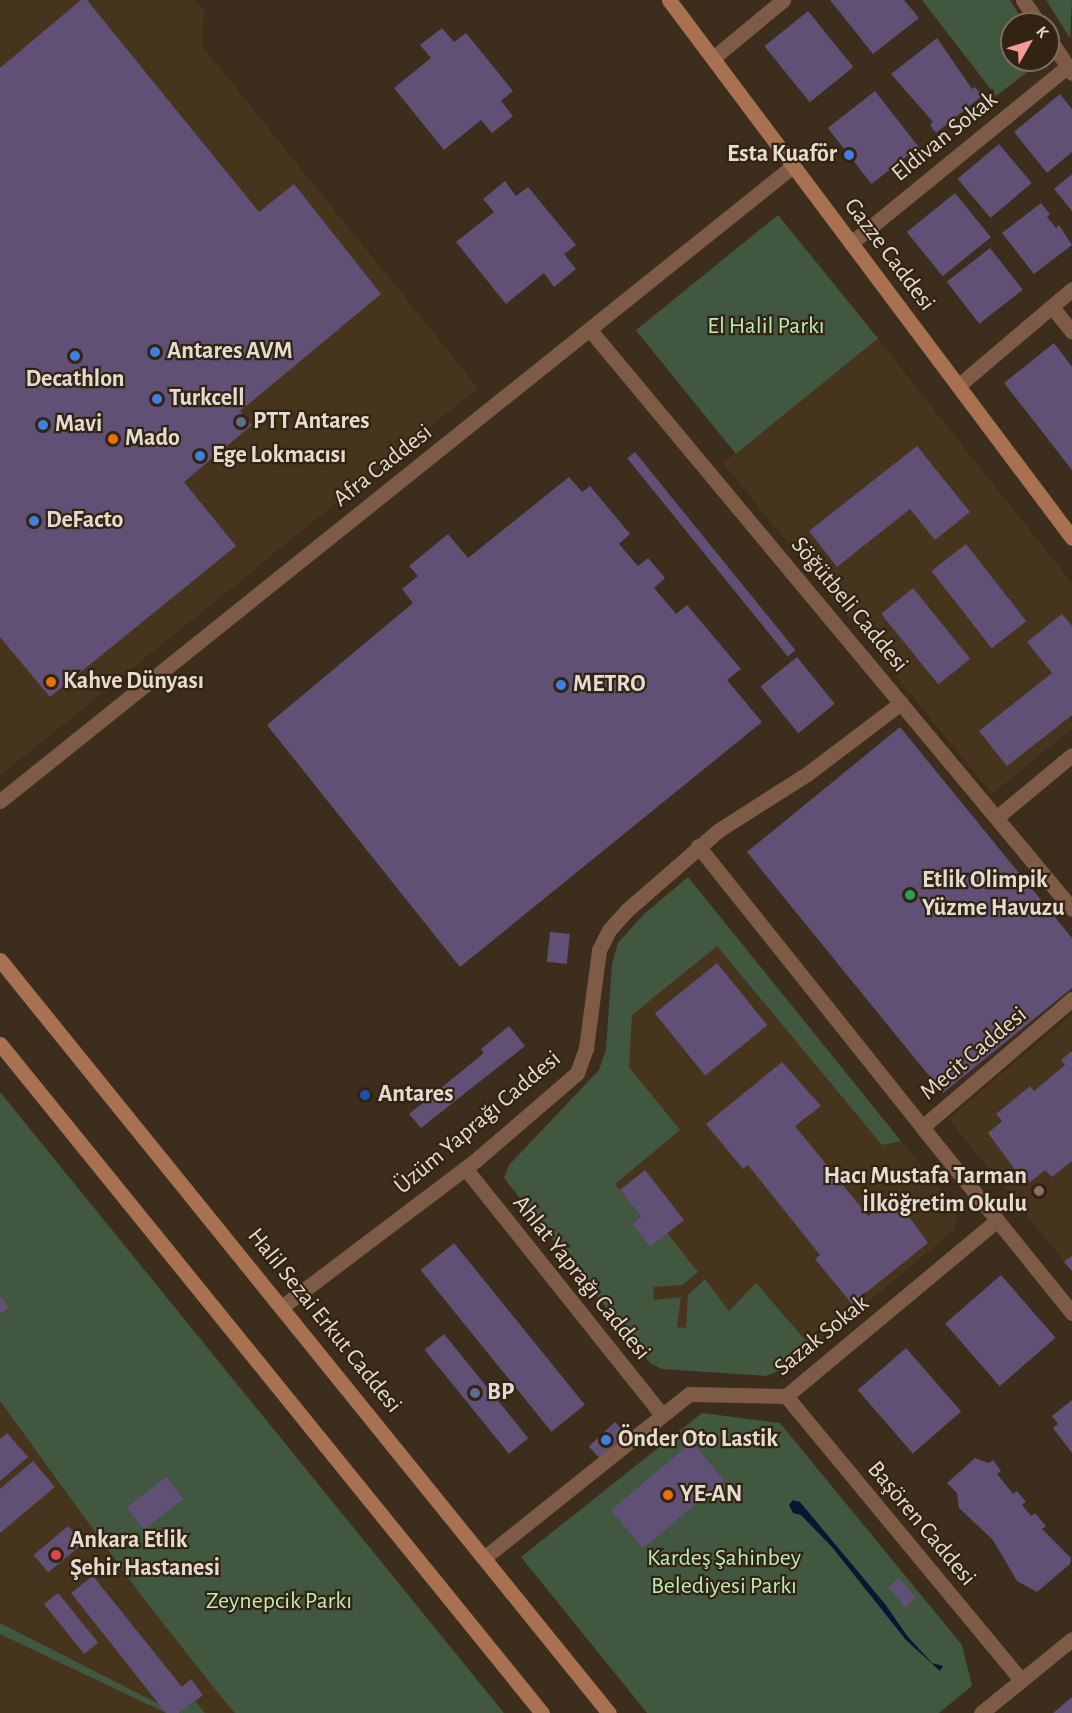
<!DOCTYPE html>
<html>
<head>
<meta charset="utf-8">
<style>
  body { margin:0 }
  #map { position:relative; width:1072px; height:1713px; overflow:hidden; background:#3c2d1c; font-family:"Alegreya Sans",sans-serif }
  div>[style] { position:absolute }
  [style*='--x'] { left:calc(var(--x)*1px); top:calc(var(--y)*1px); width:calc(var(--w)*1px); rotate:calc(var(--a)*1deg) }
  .built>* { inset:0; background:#47341c }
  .green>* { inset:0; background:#425740; transform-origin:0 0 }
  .water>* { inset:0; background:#041835 }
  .building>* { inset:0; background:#605075; transform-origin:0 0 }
  .minor>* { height:15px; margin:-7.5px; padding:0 7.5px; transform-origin:7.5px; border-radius:7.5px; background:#7e5b47 }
  .tertiary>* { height:15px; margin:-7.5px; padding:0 7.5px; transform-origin:7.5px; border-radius:7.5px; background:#7e5b47 }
  .secondary>* { height:15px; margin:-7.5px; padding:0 7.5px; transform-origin:7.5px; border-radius:7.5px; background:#a87151 }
  .dots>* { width:16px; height:16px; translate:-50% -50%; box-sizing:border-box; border:3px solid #322312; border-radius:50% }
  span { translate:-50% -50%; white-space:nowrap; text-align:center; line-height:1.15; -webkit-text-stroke:4.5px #322312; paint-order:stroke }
  .street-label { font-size:24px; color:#e5dcd1 }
  .poi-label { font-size:24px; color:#e5dcd1; font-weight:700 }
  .right { translate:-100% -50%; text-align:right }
  .left { translate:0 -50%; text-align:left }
  .park-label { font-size:24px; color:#b9edb5 }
  .north { position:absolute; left:1000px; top:12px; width:60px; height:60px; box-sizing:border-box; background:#322312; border:2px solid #7a6d5e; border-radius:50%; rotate:51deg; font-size:16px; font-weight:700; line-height:24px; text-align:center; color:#e5dcd1 }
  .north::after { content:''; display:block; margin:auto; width:21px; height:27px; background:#f59b97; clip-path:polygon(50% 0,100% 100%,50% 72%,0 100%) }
</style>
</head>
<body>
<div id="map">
  <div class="built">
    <i style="clip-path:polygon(0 0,195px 0,204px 11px,202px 46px,478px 388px,0 776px)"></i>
    <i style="clip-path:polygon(878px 339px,1072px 583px,1072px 729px,992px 794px,723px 463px)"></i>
    <i style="clip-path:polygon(688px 877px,957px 1210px,955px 1229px,804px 1356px,766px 1376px,662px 1369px,650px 1363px,504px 1178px,509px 1165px,599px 1070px,606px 1049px,612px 964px,618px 943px,643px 915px)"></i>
    <i style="clip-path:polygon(1072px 1014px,1072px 1271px,948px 1119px)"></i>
    <i style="clip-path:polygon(0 1401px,140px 1594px,235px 1713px,0 1713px)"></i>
  </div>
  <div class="green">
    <i style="clip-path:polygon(922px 0,1010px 0,1025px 24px,1012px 24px,1012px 60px,1043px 60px,996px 96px)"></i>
    <i style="clip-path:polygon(1046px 0,1072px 0,1070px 38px)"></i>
    <i style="left:778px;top:215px;width:159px;height:183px;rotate:51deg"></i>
    <i style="clip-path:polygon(688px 877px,901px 1141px,882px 1145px,717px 946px,632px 1015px,629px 1067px,680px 1130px,615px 1184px,641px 1217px,632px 1224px,650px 1247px,667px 1233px,698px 1272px,682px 1285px,653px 1287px,654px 1300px,681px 1297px,677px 1327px,686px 1328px,688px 1295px,705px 1279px,729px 1311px,756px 1283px,813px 1349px,783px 1369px,766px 1376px,662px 1369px,650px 1363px,504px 1178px,509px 1165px,599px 1070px,606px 1049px,612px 964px,618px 943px,643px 915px)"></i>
    <i style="clip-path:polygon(0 1092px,504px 1713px,235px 1713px,222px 1698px,140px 1594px,0 1401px)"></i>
    <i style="clip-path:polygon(702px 1413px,780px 1423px,962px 1645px,972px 1686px,939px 1713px,647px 1713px,521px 1557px)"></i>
    <i style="clip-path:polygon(0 1623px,159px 1704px,166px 1713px,0 1634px)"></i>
    <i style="clip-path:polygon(195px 1701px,205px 1713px,179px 1713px)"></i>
  </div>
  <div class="water">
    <i style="clip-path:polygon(793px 1500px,800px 1502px,885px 1604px,908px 1637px,932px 1663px,943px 1666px,940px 1671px,906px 1640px,832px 1547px,801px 1515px,793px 1513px,789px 1505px)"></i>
  </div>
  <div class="building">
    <i style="clip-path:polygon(81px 0,87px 0,259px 212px,294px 184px,381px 294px,240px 411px,252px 425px,184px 482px,236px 546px,50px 697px,0 637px,0 68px)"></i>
    <i style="clip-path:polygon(830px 0,904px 0,919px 18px,873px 54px)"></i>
    <i style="left:808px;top:11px;width:72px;height:56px;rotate:51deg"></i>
    <i style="clip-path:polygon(442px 28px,454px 42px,466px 33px,513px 91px,501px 101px,513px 116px,492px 133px,481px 120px,444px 150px,394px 88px,431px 58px,420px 45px)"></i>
    <i style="clip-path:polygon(937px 38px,972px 89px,975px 87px,982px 96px,936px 133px,930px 125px,933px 122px,891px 74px)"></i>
    <i style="left:875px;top:91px;width:71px;height:60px;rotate:52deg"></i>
    <i style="clip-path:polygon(1060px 94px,1072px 109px,1072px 152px,1047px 173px,1014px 132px)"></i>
    <i style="left:999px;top:144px;width:51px;height:54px;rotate:50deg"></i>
    <i style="clip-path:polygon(1072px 174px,1072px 211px,1054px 189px)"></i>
    <i style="clip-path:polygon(505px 181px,516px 196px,528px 187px,576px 245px,564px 254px,576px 269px,554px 287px,544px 273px,506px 304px,456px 242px,494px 212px,483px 199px)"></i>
    <i style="left:955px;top:193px;width:57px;height:62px;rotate:51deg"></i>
    <i style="clip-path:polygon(1041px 203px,1050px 214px,1047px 217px,1056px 228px,1059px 225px,1072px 245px,1034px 274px,1002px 233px)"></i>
    <i style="left:990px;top:248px;width:53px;height:55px;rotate:52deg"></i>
    <i style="clip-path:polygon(1054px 343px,1072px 367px,1072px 470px,1004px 383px)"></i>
    <i style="clip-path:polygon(917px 446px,970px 512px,935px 540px,910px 509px,837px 567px,809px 531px)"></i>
    <i style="left:635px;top:452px;width:255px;height:10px;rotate:51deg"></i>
    <i style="clip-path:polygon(569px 477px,582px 492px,590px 486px,630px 534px,619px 544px,638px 566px,648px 558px,665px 578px,654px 588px,676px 614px,687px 605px,741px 669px,727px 680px,762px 722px,460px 967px,267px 725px,413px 603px,402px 589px,418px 576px,409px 566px,448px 534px,468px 558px)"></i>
    <i style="left:966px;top:544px;width:98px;height:44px;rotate:52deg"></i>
    <i style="left:913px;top:588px;width:91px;height:41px;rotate:51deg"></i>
    <i style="clip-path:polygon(1062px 614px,1072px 626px,1072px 715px,1007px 766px,979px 731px,1052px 673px,1027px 642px)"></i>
    <i style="left:797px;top:657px;width:60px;height:47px;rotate:51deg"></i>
    <i style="clip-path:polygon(900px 727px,1072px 938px,1072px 988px,943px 1093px,747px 852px)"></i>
    <i style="left:550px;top:932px;width:20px;height:30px;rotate:6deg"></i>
    <i style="left:717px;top:963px;width:80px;height:80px;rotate:51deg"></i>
    <i style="clip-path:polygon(509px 1026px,525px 1046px,421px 1128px,409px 1114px,484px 1053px,481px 1049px)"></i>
    <i style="clip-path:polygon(1072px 1051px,1072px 1161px,1052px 1177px,1045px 1170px,1030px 1182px,1019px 1169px,1016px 1171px,988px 1133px,1002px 1121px,996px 1114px,1030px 1086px,1034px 1091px,1065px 1065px,1061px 1060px)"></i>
    <i style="clip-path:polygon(782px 1062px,821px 1106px,795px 1126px,868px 1216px,894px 1196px,928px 1243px,852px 1304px,815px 1259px,820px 1255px,748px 1165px,743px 1169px,706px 1124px)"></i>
    <i style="clip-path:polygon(645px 1170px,684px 1220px,650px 1247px,632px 1224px,641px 1217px,620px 1190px)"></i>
    <i style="left:454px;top:1243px;width:208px;height:43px;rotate:51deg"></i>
    <i style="clip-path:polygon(1072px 1256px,1072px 1271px,1064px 1262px)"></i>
    <i style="left:1001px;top:1275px;width:83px;height:74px;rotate:49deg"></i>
    <i style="clip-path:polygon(0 1296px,9px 1307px,0 1314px)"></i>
    <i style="left:444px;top:1334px;width:134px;height:25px;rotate:51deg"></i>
    <i style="left:906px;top:1348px;width:84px;height:64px;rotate:49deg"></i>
    <i style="clip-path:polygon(1072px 1400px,1072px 1453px,1053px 1428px,1058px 1424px,1052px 1416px)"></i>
    <i style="left:615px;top:1422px;width:16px;height:36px;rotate:47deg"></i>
    <i style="clip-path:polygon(7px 1433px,28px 1457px,0 1481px,0 1439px)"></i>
    <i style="left:692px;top:1442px;width:50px;height:106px;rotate:50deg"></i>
    <i style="clip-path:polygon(975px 1458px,989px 1463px,993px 1460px,1001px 1471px,997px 1474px,1013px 1494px,1017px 1491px,1026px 1502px,1022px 1505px,1031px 1516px,1035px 1513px,1046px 1526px,1042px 1529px,1071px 1558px,1070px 1564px,1037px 1592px,1017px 1581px,993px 1540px,959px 1508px,957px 1493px,947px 1483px)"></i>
    <i style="clip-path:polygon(33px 1461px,55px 1487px,0 1533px,0 1489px)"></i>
    <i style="left:166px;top:1477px;width:28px;height:50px;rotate:52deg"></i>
    <i style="left:68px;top:1526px;width:23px;height:45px;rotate:50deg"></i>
    <i style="clip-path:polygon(93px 1576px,182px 1687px,191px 1679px,203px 1695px,179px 1713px,166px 1713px,71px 1593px)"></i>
    <i style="left:899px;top:1578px;width:26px;height:14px;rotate:50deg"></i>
    <i style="left:58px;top:1593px;width:64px;height:18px;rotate:51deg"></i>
    <i style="clip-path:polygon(1072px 1697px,1072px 1713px,1053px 1713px)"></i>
  </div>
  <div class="minor">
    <i style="--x:1023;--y:0;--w:29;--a:56"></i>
    <i style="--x:1048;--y:37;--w:43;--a:56.3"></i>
    <i style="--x:713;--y:58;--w:91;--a:-39.6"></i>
    <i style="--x:851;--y:243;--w:280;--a:-39.2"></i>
    <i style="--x:1052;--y:307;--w:32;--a:51"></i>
    <i style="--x:959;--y:385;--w:148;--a:-40.3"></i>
    <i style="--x:997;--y:817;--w:97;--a:-39.6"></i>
    <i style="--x:698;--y:846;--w:359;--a:51.4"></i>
    <i style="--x:485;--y:1557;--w:261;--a:-38.6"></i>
    <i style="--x:689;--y:1394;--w:97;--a:1.2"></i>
    <i style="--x:786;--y:1396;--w:275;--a:-39.8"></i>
  </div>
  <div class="tertiary">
    <i style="--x:590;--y:330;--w:753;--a:50.22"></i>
    <i style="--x:0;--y:801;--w:1016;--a:-38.69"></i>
    <i style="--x:1072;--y:999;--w:197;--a:139.5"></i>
    <i style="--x:922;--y:1127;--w:239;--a:51.1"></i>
    <i style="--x:465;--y:1168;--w:316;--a:51.4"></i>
    <i style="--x:283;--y:1306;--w:242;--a:-37.1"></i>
    <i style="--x:476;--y:1160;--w:133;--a:-40.7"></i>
    <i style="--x:577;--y:1073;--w:27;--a:-70"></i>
    <i style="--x:586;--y:1048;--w:99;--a:-82.4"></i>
    <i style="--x:599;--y:950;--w:22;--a:-63"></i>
    <i style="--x:609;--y:930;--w:25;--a:-48"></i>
    <i style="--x:626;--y:911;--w:123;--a:-41.1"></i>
    <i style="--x:719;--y:830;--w:104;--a:-32.5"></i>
    <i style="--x:807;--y:774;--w:118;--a:-37.1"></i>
    <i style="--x:786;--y:1396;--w:369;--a:50.4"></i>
    <i style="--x:981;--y:1713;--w:117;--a:-39.1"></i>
  </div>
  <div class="secondary">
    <i style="--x:669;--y:0;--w:672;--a:53.16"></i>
    <i style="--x:0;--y:960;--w:968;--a:51.04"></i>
    <i style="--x:0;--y:1044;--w:861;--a:50.99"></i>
  </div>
  <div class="dots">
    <i style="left:849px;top:155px;background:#3f7fe0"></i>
    <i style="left:155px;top:352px;background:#3f7fe0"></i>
    <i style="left:75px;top:356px;background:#3f7fe0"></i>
    <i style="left:157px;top:399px;background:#3f7fe0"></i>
    <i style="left:241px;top:422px;background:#5c6f8a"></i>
    <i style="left:43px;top:425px;background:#3f7fe0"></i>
    <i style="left:113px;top:439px;background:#e8710a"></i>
    <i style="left:200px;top:456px;background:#3f7fe0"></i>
    <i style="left:34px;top:521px;background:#3f7fe0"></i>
    <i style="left:51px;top:682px;background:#e8710a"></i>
    <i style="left:561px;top:685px;background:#3f7fe0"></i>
    <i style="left:910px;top:895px;background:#2e9e5b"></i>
    <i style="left:365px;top:1095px;background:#1a4fb4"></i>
    <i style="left:1039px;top:1191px;background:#8d6e63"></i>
    <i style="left:475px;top:1393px;background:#5c6f8a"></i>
    <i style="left:606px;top:1440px;background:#3f7fe0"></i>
    <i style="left:668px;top:1495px;background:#e8710a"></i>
    <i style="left:56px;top:1555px;background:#e0444e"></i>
  </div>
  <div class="street-label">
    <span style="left:945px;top:137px;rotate:-39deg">Eldivan Sokak</span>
    <span style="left:889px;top:255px;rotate:53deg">Gazze Caddesi</span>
    <span style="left:383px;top:466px;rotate:-38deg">Afra Caddesi</span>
    <span style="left:849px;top:605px;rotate:50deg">Söğütbeli Caddesi</span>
    <span style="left:974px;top:1054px;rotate:-40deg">Mecit Caddesi</span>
    <span style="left:478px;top:1123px;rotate:-40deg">Üzüm Yaprağı Caddesi</span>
    <span style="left:581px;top:1278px;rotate:51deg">Ahlat Yaprağı Caddesi</span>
    <span style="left:324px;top:1321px;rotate:51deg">Halil Sezai Erkut Caddesi</span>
    <span style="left:822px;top:1336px;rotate:-39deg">Sazak Sokak</span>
    <span style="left:921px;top:1524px;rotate:50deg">Başören Caddesi</span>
  </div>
  <div class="poi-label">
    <span class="right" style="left:837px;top:155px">Esta Kuaför</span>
    <span class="left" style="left:167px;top:352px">Antares AVM</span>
    <span style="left:75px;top:380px">Decathlon</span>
    <span class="left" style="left:169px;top:399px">Turkcell</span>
    <span class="left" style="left:253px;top:422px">PTT Antares</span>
    <span class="left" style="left:55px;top:425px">Mavi</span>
    <span class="left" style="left:125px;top:439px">Mado</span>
    <span class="left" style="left:212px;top:456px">Ege Lokmacısı</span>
    <span class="left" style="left:46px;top:521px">DeFacto</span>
    <span class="left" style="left:63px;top:682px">Kahve Dünyası</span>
    <span class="left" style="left:573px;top:685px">METRO</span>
    <span class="left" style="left:922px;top:895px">Etlik Olimpik<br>Yüzme Havuzu</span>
    <span class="left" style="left:378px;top:1095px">Antares</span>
    <span class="right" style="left:1027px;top:1191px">Hacı Mustafa Tarman<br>İlköğretim Okulu</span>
    <span class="left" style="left:487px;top:1393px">BP</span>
    <span class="left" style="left:618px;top:1440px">Önder Oto Lastik</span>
    <span class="left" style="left:680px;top:1495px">YE-AN</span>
    <span class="left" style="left:70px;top:1555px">Ankara Etlik<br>Şehir Hastanesi</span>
  </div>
  <div class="park-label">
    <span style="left:766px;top:327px">El Halil Parkı</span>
    <span style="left:724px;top:1573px">Kardeş Şahinbey<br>Belediyesi Parkı</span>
    <span style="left:279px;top:1602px">Zeynepcik Parkı</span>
  </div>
  <div class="north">K</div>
</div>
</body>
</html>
